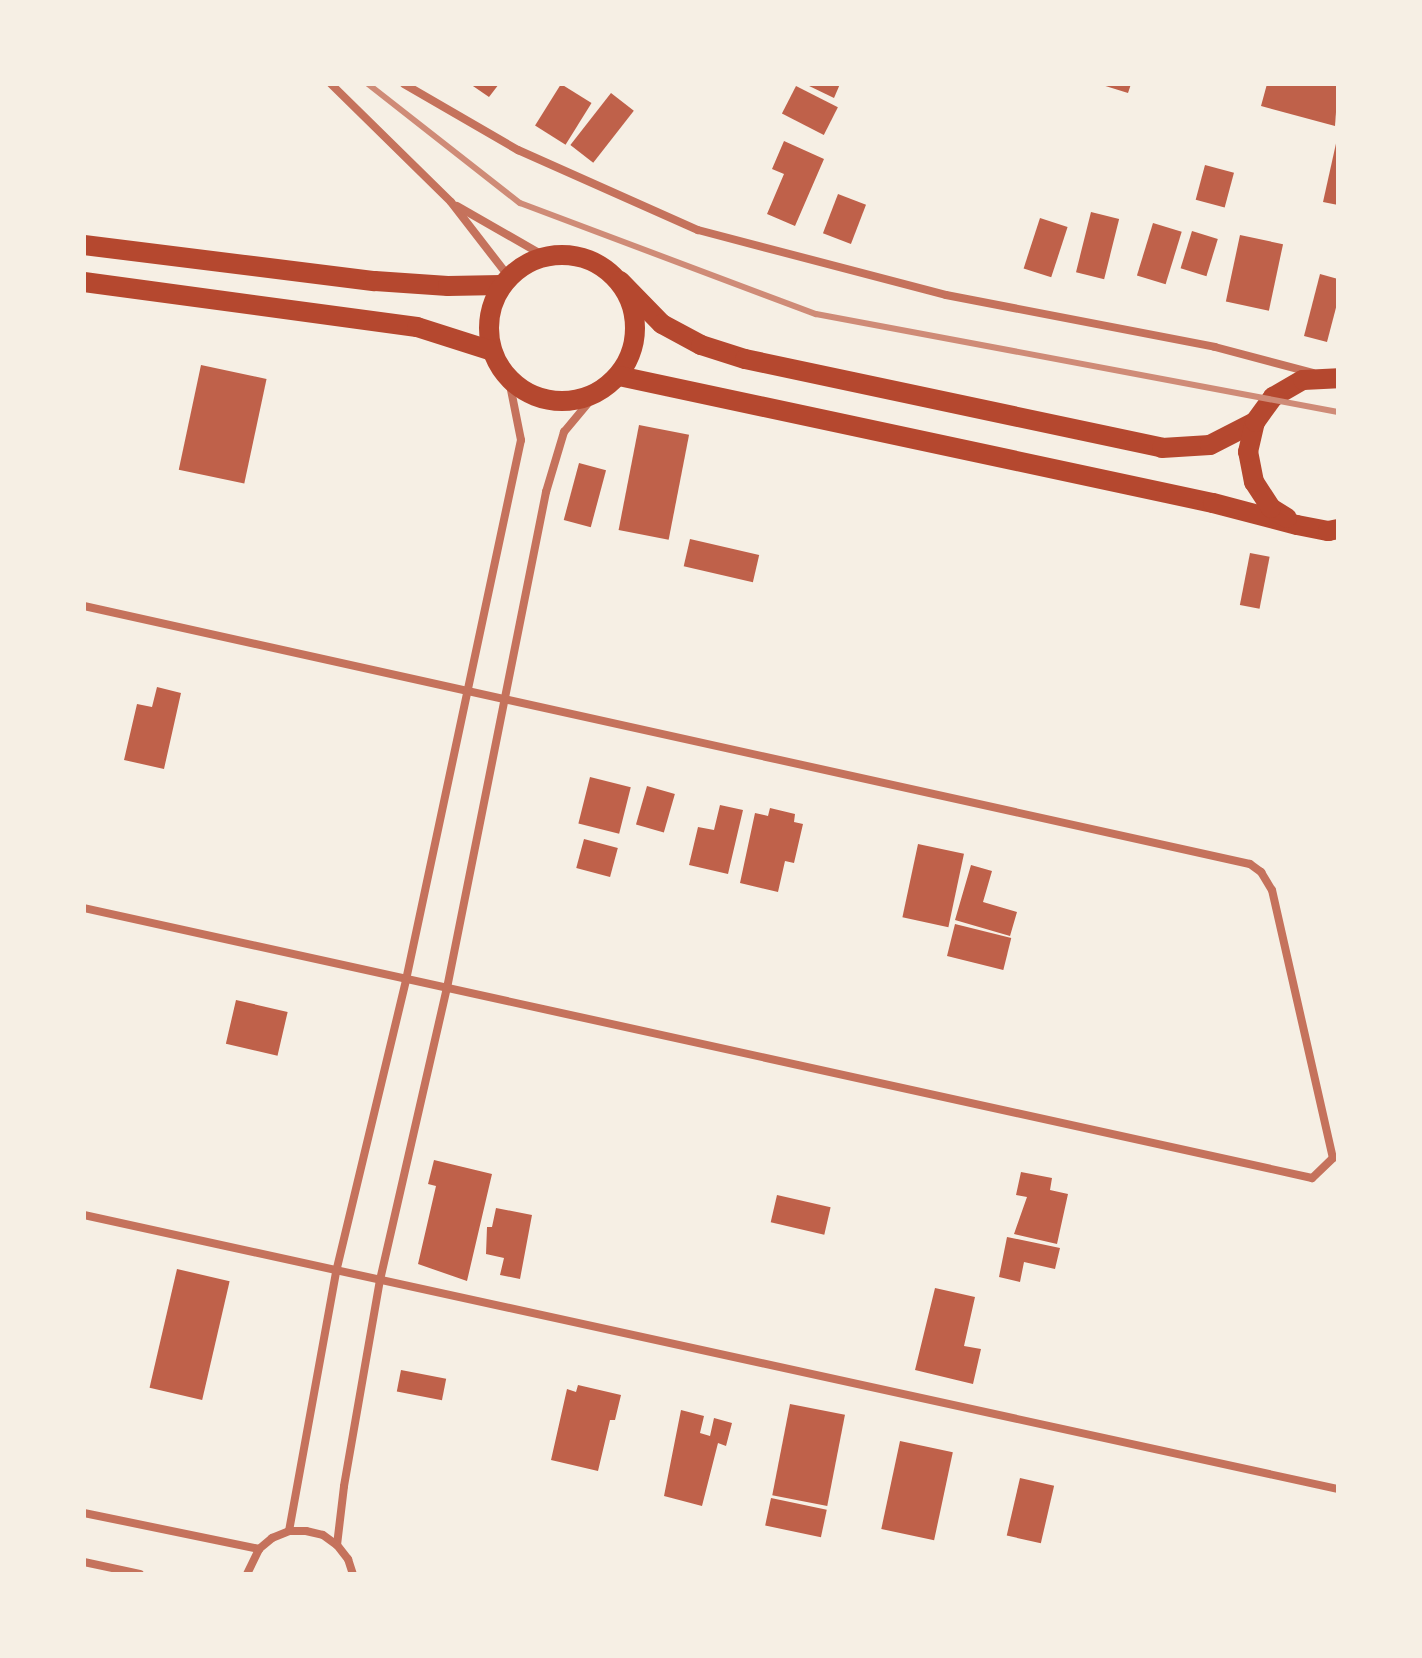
<!DOCTYPE html>
<html>
<head>
<meta charset="utf-8">
<style>
  body { margin:0 }
  #map { position:relative; width:1422px; height:1658px; overflow:hidden; background:#f6efe4; font-family:Commissioner,sans-serif }
  div>[style] { position:absolute }
  [style*='--x'] { left:calc(var(--x)*1px); top:calc(var(--y)*1px); width:calc(var(--w)*1px); rotate:calc(var(--a)*1deg) }
  .building>* { inset:0; background:#bf614a; transform-origin:0 0 }
  .minor>* { height:8px; margin:-4px; padding:0 4px; transform-origin:4px; border-radius:4px; background:#c5725c }
  .primary>* { height:20px; margin:-10px; padding:0 10px; transform-origin:10px; border-radius:10px; background:#b5482f }
  .primary>.ring { margin:-10px; padding:0; box-sizing:content-box; background:none; border:20px solid #b5482f; border-radius:50% }
  .rail>* { height:6px; margin:-3px; padding:0 3px; transform-origin:3px; border-radius:3px; background:#cf8b77 }
  span { translate:-50% -50%; white-space:nowrap; text-align:center; line-height:1.15; -webkit-text-stroke:6px #f6efe4; paint-order:stroke }
  .frame { position:absolute; inset:0; border:86px solid #f6efe4; pointer-events:none }
</style>
</head>
<body>
<div id="map">
  <div class="building">
    <i style="clip-path:polygon(470px 84px,499px 84px,489px 97px)"></i>
    <i style="left:561px;top:84px;width:36px;height:49px;rotate:32deg"></i>
    <i style="clip-path:polygon(805px 84px,840px 84px,834px 98px)"></i>
    <i style="clip-path:polygon(1099px 84px,1131px 84px,1128px 93px)"></i>
    <i style="clip-path:polygon(1267px 84px,1338px 84px,1335px 126px,1261px 106px)"></i>
    <i style="left:796px;top:86px;width:47px;height:31px;rotate:27deg"></i>
    <i style="left:611px;top:93px;width:29px;height:66px;rotate:38deg"></i>
    <i style="clip-path:polygon(1337px 139px,1338px 139px,1338px 205px,1323px 202px)"></i>
    <i style="clip-path:polygon(784px 141px,824px 159px,795px 226px,767px 214px,784px 174px,772px 169px)"></i>
    <i style="left:1205px;top:165px;width:30px;height:36px;rotate:15deg"></i>
    <i style="left:838px;top:194px;width:30px;height:42px;rotate:21deg"></i>
    <i style="left:1091px;top:212px;width:29px;height:62px;rotate:14deg"></i>
    <i style="left:1040px;top:218px;width:29px;height:53px;rotate:18deg"></i>
    <i style="left:1153px;top:223px;width:30px;height:55px;rotate:17deg"></i>
    <i style="left:1192px;top:231px;width:27px;height:39px;rotate:17deg"></i>
    <i style="left:1240px;top:235px;width:44px;height:68px;rotate:12deg"></i>
    <i style="clip-path:polygon(1320px 274px,1338px 279px,1338px 300px,1327px 342px,1304px 336px)"></i>
    <i style="left:201px;top:365px;width:67px;height:107px;rotate:12deg"></i>
    <i style="left:639px;top:425px;width:51px;height:107px;rotate:11deg"></i>
    <i style="left:579px;top:463px;width:28px;height:59px;rotate:15deg"></i>
    <i style="left:690px;top:539px;width:71px;height:28px;rotate:13deg"></i>
    <i style="left:1250px;top:553px;width:20px;height:53px;rotate:11deg"></i>
    <i style="clip-path:polygon(157px 687px,181px 693px,164px 769px,124px 760px,137px 704px,152px 707px)"></i>
    <i style="left:590px;top:777px;width:42px;height:48px;rotate:14deg"></i>
    <i style="left:647px;top:786px;width:29px;height:40px;rotate:16deg"></i>
    <i style="clip-path:polygon(720px 805px,743px 810px,728px 874px,689px 865px,698px 827px,714px 830px)"></i>
    <i style="clip-path:polygon(770px 808px,795px 814px,794px 822px,803px 824px,794px 863px,785px 861px,778px 892px,740px 883px,755px 813px,768px 816px)"></i>
    <i style="left:584px;top:839px;width:35px;height:30px;rotate:15deg"></i>
    <i style="left:918px;top:844px;width:47px;height:75px;rotate:12deg"></i>
    <i style="clip-path:polygon(971px 865px,992px 871px,983px 902px,1017px 912px,1010px 936px,955px 920px)"></i>
    <i style="left:955px;top:924px;width:58px;height:33px;rotate:14deg"></i>
    <i style="left:236px;top:1000px;width:53px;height:45px;rotate:13deg"></i>
    <i style="clip-path:polygon(434px 1160px,492px 1174px,467px 1281px,418px 1264px,436px 1186px,428px 1184px)"></i>
    <i style="clip-path:polygon(1021px 1172px,1052px 1178px,1050px 1190px,1068px 1194px,1057px 1244px,1014px 1234px,1027px 1197px,1016px 1195px)"></i>
    <i style="left:777px;top:1195px;width:55px;height:28px;rotate:13deg"></i>
    <i style="clip-path:polygon(496px 1208px,532px 1215px,520px 1279px,500px 1275px,504px 1258px,486px 1254px,487px 1227px,492px 1227px)"></i>
    <i style="clip-path:polygon(1007px 1237px,1060px 1248px,1055px 1269px,1024px 1262px,1020px 1282px,999px 1277px)"></i>
    <i style="left:177px;top:1269px;width:54px;height:122px;rotate:13deg"></i>
    <i style="clip-path:polygon(935px 1288px,975px 1297px,964px 1346px,981px 1349px,973px 1384px,915px 1370px)"></i>
    <i style="left:401px;top:1370px;width:46px;height:22px;rotate:11deg"></i>
    <i style="clip-path:polygon(578px 1385px,621px 1395px,615px 1420px,610px 1420px,598px 1471px,551px 1460px,567px 1389px,576px 1392px)"></i>
    <i style="left:790px;top:1404px;width:56px;height:93px;rotate:11deg"></i>
    <i style="clip-path:polygon(681px 1410px,704px 1416px,700px 1433px,710px 1436px,714px 1418px,732px 1423px,726px 1446px,718px 1443px,702px 1506px,664px 1496px)"></i>
    <i style="left:900px;top:1441px;width:54px;height:90px;rotate:12deg"></i>
    <i style="left:1020px;top:1478px;width:35px;height:59px;rotate:13deg"></i>
    <i style="left:771px;top:1498px;width:57px;height:28px;rotate:12deg"></i>
  </div>
  <div class="minor">
    <i style="--x:331;--y:84;--w:168;--a:44.5"></i>
    <i style="--x:451;--y:202;--w:95;--a:52.3"></i>
    <i style="--x:404;--y:84;--w:132;--a:30.1"></i>
    <i style="--x:518;--y:150;--w:197;--a:24"></i>
    <i style="--x:698;--y:230;--w:256;--a:14.7"></i>
    <i style="--x:946;--y:295;--w:274;--a:10.9"></i>
    <i style="--x:1215;--y:347;--w:101;--a:14.9"></i>
    <i style="--x:457;--y:206;--w:103;--a:29.8"></i>
    <i style="--x:84;--y:606;--w:1194;--a:12.48"></i>
    <i style="--x:1250;--y:864;--w:14;--a:36"></i>
    <i style="--x:1261;--y:872;--w:21;--a:59"></i>
    <i style="--x:1272;--y:890;--w:275;--a:77.2"></i>
    <i style="--x:1333;--y:1158;--w:29;--a:136"></i>
    <i style="--x:1312;--y:1178;--w:1257;--a:-167.6"></i>
    <i style="--x:84;--y:1215;--w:1284;--a:12.33"></i>
    <i style="--x:84;--y:1513;--w:179;--a:11.6"></i>
    <i style="--x:289;--y:1531;--w:263;--a:-79.7"></i>
    <i style="--x:336;--y:1272;--w:300;--a:-76.5"></i>
    <i style="--x:406;--y:980;--w:552;--a:-77.98"></i>
    <i style="--x:521;--y:440;--w:61;--a:-101.3"></i>
    <i style="--x:337;--y:1545;--w:59;--a:-83.2"></i>
    <i style="--x:344;--y:1486;--w:209;--a:-80.1"></i>
    <i style="--x:380;--y:1280;--w:300;--a:-77.1"></i>
    <i style="--x:447;--y:988;--w:506;--a:-78.71"></i>
    <i style="--x:546;--y:492;--w:63;--a:-73.3"></i>
    <i style="--x:564;--y:432;--w:47;--a:-50.2"></i>
    <i style="--x:84;--y:1562;--w:57;--a:12.1"></i>
    <i style="--x:247;--y:1574;--w:28;--a:-64"></i>
    <i style="--x:259;--y:1549;--w:17;--a:-40"></i>
    <i style="--x:272;--y:1538;--w:18;--a:-22"></i>
    <i style="--x:289;--y:1531;--w:17;--a:0"></i>
    <i style="--x:306;--y:1531;--w:17;--a:13"></i>
    <i style="--x:323;--y:1535;--w:17;--a:36"></i>
    <i style="--x:337;--y:1545;--w:18;--a:52"></i>
    <i style="--x:348;--y:1559;--w:16;--a:72"></i>
  </div>
  <div class="primary">
    <i style="--x:84;--y:245;--w:293;--a:7.1"></i>
    <i style="--x:375;--y:281;--w:73;--a:3.9"></i>
    <i style="--x:448;--y:286;--w:53;--a:-1.1"></i>
    <i class="ring" style="left:489px;top:255px;width:126px;height:126px"></i>
    <i style="--x:620;--y:281;--w:60;--a:45.7"></i>
    <i style="--x:662;--y:324;--w:44;--a:28.3"></i>
    <i style="--x:701;--y:345;--w:46;--a:17.7"></i>
    <i style="--x:745;--y:359;--w:426;--a:12"></i>
    <i style="--x:1162;--y:448;--w:48;--a:-3.6"></i>
    <i style="--x:1210;--y:445;--w:51;--a:-27.1"></i>
    <i style="--x:84;--y:282;--w:336;--a:7.7"></i>
    <i style="--x:417;--y:327;--w:79;--a:17.7"></i>
    <i style="--x:619;--y:376;--w:607;--a:12.07"></i>
    <i style="--x:1213;--y:503;--w:87;--a:14.7"></i>
    <i style="--x:1297;--y:525;--w:32;--a:11"></i>
    <i style="--x:1328;--y:531;--w:10;--a:-11"></i>
    <i style="--x:1287;--y:518;--w:19;--a:-148"></i>
    <i style="--x:1271;--y:508;--w:31;--a:-123"></i>
    <i style="--x:1254;--y:482;--w:31;--a:-101"></i>
    <i style="--x:1248;--y:452;--w:31;--a:-77"></i>
    <i style="--x:1255;--y:422;--w:31;--a:-54"></i>
    <i style="--x:1273;--y:397;--w:34;--a:-30"></i>
    <i style="--x:1303;--y:380;--w:35;--a:-3"></i>
  </div>
  <div class="rail">
    <i style="--x:368;--y:84;--w:193;--a:38.1"></i>
    <i style="--x:520;--y:203;--w:316;--a:20.6"></i>
    <i style="--x:816;--y:314;--w:531;--a:10.63"></i>
  </div>
  <div class="frame"></div>
</div>
</body>
</html>
